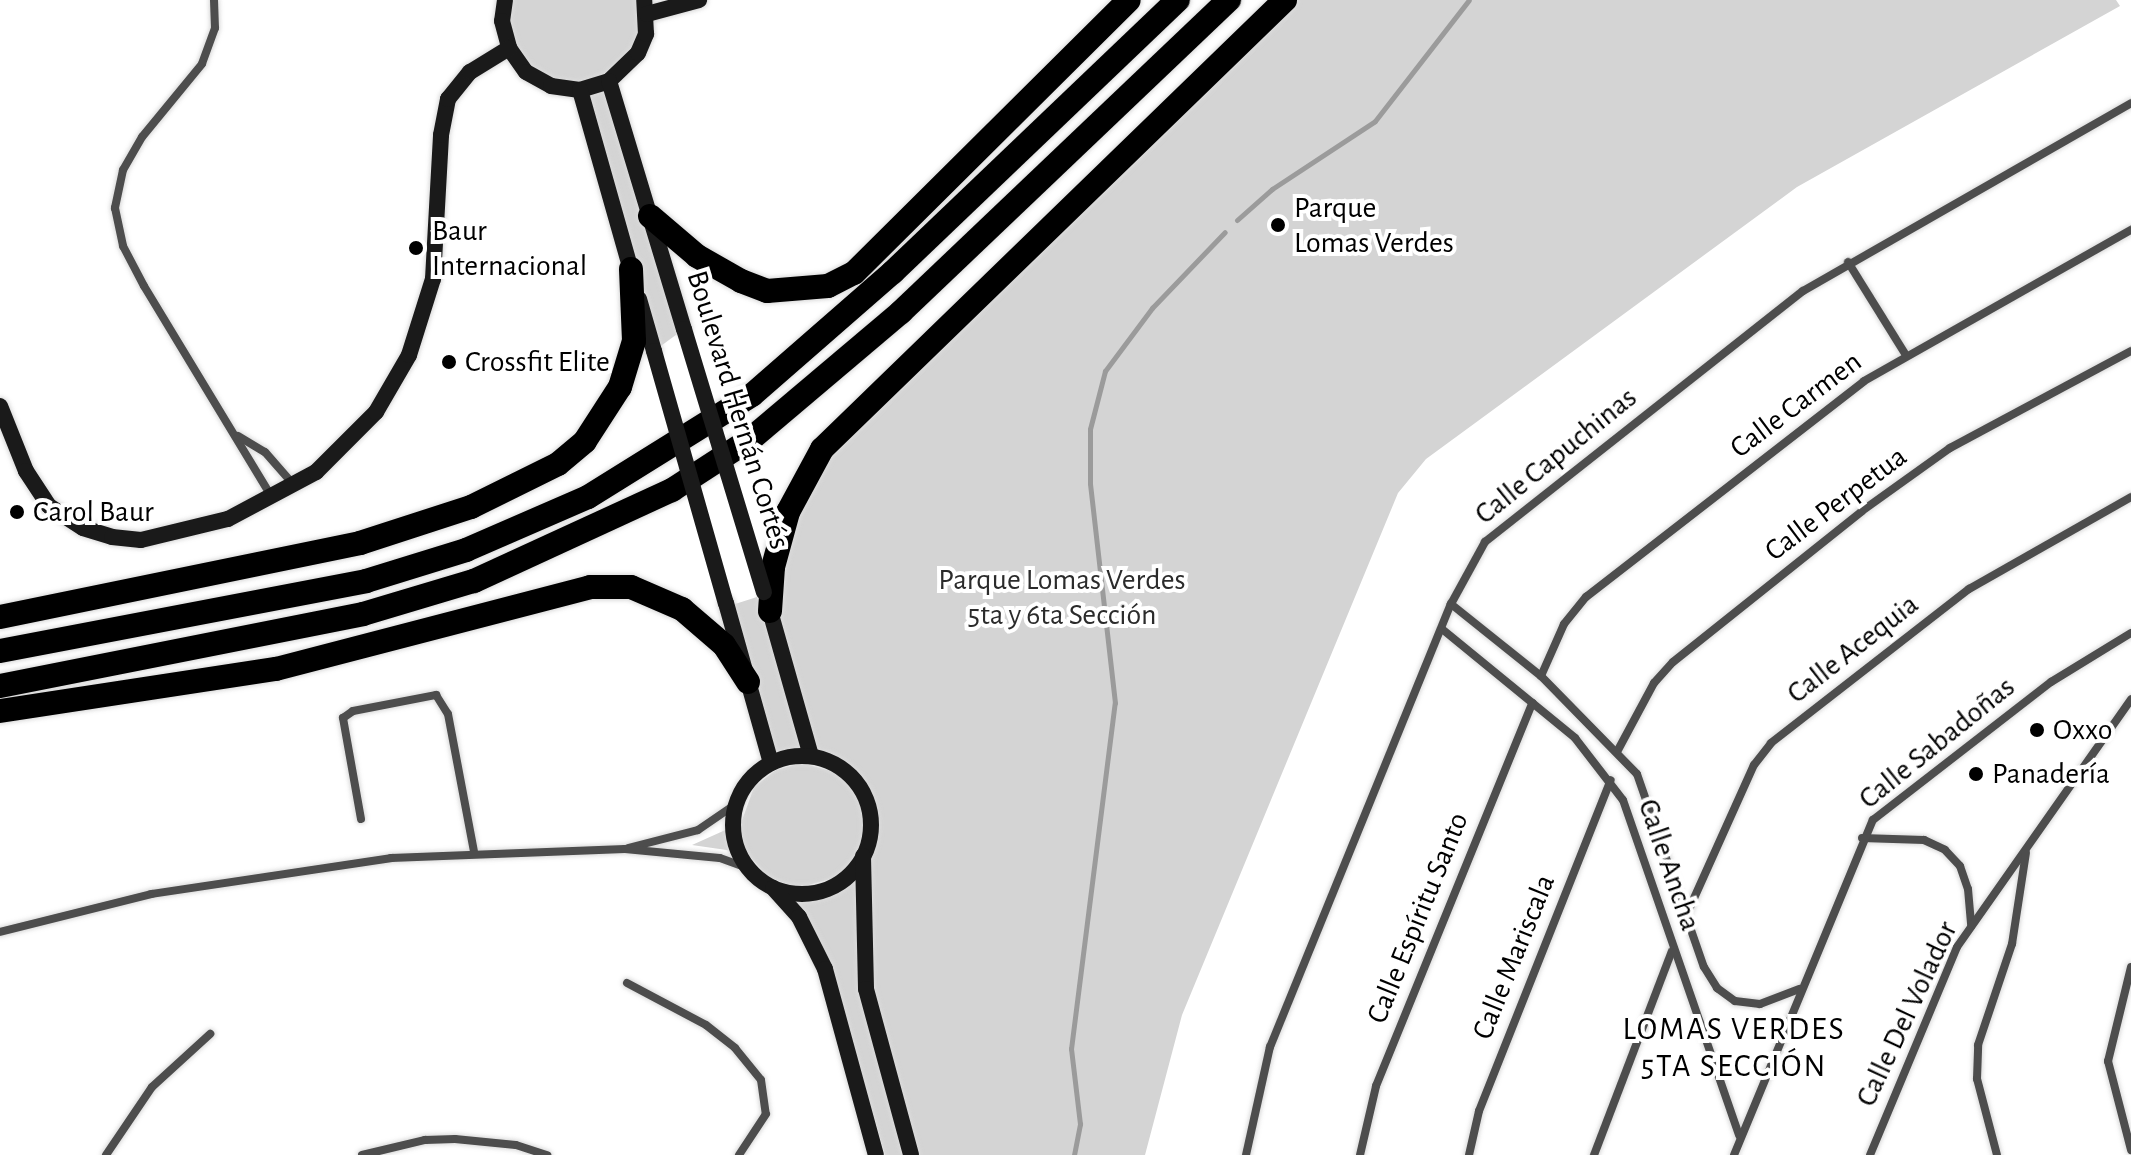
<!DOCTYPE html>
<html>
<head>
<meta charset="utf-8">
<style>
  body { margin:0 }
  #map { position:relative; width:2131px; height:1155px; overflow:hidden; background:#fff; font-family:"Alegreya Sans",sans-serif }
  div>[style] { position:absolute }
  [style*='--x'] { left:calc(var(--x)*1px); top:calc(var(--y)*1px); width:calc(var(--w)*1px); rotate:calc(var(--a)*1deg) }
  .green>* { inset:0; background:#d4d4d4 }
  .stream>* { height:5px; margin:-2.5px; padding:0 2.5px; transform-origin:2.5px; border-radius:2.5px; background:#9b9b9b }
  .roads { filter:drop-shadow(0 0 2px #dbdbdb) drop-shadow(0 0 2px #dbdbdb) }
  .street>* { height:8px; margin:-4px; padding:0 4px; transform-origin:4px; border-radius:4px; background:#4d4d4d }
  .secondary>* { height:16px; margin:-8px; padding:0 8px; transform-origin:8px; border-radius:8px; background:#1a1a1a }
  .secondary>.ring { margin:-8px; padding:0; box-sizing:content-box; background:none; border:16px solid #1a1a1a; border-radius:50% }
  .highway>* { height:24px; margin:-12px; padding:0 12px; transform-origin:12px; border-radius:12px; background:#000 }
  .secondary-bridge>* { height:16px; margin:-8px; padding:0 8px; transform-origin:8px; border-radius:8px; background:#1a1a1a }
  .dots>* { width:22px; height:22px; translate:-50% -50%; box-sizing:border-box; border:4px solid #fff; border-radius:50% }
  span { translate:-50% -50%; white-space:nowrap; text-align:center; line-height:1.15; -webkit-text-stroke:8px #fff; paint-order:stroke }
  .poi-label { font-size:30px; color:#000 }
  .left { translate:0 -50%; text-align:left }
  .street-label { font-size:30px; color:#000 }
  .park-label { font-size:30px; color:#2b2b2b }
  .neighbourhood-label { font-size:32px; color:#000; letter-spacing:2px }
</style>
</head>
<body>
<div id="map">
  <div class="green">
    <i style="clip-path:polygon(509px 0,640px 0,642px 32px,626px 65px,580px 87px,532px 71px,513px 47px,506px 18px)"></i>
    <i style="clip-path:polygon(1285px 0,2116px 0,2120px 6px,1797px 187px,1426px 459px,1398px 493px,1182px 1015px,1145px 1155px,885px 1155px,831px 967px,778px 890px,823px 893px,857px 871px,875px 1024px,870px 800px,842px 766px,814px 757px,771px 610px,797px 491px)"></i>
    <i style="clip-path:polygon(609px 83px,684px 329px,654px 351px,580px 91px)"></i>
    <i style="clip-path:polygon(757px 597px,765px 623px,812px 756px,774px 763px,732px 605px)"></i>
    <i style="clip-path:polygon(802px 763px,838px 773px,863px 803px,865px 842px,841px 876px,798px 888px,768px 877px,747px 853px,692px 845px,741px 823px,754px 787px,776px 770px)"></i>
  </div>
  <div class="stream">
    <i style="--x:1237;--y:220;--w:47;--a:-41.5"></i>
    <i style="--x:1272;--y:189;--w:123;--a:-33.4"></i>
    <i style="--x:1375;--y:121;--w:153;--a:-52.2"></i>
    <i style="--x:1074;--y:1155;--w:32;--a:-79"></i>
    <i style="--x:1080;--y:1124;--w:76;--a:-96.8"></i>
    <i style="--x:1071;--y:1049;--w:349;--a:-82.8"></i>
    <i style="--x:1115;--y:703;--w:221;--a:-96.5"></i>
    <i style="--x:1090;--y:483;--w:54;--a:-90"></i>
    <i style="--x:1090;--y:429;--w:60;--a:-75.5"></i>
    <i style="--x:1105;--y:371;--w:79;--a:-53.3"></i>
    <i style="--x:1152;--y:308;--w:105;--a:-46.2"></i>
  </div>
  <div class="roads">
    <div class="street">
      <i style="--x:214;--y:0;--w:28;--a:88"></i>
      <i style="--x:215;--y:28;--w:38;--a:110"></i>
      <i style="--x:202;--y:64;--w:94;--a:129.4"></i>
      <i style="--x:142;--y:137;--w:38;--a:120"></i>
      <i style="--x:123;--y:170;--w:39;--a:102"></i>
      <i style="--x:115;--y:208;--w:39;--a:78"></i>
      <i style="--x:123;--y:246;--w:45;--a:62.3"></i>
      <i style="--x:144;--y:286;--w:245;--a:58.8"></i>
      <i style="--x:1848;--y:262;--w:110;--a:58.1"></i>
      <i style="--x:238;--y:436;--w:31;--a:31"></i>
      <i style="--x:265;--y:452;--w:43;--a:48.8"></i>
      <i style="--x:1451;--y:604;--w:115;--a:38.7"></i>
      <i style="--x:1541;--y:676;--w:137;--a:45.6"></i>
      <i style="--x:1637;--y:774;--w:204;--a:70.9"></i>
      <i style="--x:1704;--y:967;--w:25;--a:58"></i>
      <i style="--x:1717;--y:988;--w:22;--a:36"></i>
      <i style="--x:1735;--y:1001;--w:25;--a:7"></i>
      <i style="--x:1760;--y:1004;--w:42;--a:-21"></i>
      <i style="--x:1442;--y:629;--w:172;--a:39.3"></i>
      <i style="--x:1575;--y:738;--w:78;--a:52.3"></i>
      <i style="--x:1623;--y:800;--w:355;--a:70.9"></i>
      <i style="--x:1541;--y:676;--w:57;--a:-66.1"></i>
      <i style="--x:1564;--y:624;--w:35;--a:-51"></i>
      <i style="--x:1586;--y:597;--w:352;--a:-37.8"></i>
      <i style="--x:1864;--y:381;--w:307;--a:-29.5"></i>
      <i style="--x:1618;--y:750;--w:76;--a:-61.8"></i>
      <i style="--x:1654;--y:683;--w:28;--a:-48"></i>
      <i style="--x:1673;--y:662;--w:242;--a:-38.6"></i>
      <i style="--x:1862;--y:511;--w:108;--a:-35.6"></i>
      <i style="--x:1950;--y:448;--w:205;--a:-28.2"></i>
      <i style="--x:361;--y:819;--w:103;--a:-100.1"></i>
      <i style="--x:343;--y:718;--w:12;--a:-35"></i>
      <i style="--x:353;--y:711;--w:85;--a:-10.9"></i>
      <i style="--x:436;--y:695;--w:22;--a:58"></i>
      <i style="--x:448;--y:714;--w:140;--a:79.3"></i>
      <i style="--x:1862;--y:838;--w:62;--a:1.8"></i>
      <i style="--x:1924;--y:840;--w:23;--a:25"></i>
      <i style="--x:1945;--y:850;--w:22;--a:47"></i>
      <i style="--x:1960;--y:866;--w:24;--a:71"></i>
      <i style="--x:1968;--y:889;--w:37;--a:85"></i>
      <i style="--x:628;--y:848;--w:72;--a:-14.4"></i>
      <i style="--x:698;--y:830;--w:46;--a:-34.4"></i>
      <i style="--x:1686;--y:916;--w:166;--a:-65.8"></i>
      <i style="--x:1754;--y:765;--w:28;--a:-52"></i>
      <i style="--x:1771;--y:743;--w:251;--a:-37.9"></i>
      <i style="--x:1969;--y:589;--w:186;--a:-29.6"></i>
      <i style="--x:0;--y:932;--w:156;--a:-14.1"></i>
      <i style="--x:151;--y:894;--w:243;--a:-8.5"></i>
      <i style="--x:391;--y:858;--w:234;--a:-2.2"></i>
      <i style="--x:625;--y:849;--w:95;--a:5.4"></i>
      <i style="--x:720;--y:858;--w:30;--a:20"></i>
      <i style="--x:2131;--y:967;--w:97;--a:103.7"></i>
      <i style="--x:2108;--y:1061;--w:92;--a:75.5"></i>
      <i style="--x:627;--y:983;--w:89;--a:28"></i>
      <i style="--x:706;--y:1025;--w:37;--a:38"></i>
      <i style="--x:735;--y:1048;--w:41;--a:50.9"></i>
      <i style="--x:761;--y:1080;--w:34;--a:82"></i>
      <i style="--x:766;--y:1114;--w:49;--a:123.4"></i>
      <i style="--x:106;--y:1155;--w:82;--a:-55.9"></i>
      <i style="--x:152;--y:1087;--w:79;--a:-42.4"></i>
      <i style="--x:362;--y:1155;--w:65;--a:-13.4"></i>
      <i style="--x:425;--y:1140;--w:30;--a:-2"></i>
      <i style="--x:455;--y:1139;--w:61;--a:5.6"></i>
      <i style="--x:516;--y:1145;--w:33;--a:18"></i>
      <i style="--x:1246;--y:1155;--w:111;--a:-77.5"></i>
      <i style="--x:1270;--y:1047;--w:479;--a:-67.8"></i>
      <i style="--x:1451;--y:604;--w:71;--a:-61.3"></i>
      <i style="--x:1485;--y:542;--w:405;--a:-38.3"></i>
      <i style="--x:1803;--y:291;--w:378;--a:-29.8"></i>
      <i style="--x:1360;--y:1155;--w:71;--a:-76.9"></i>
      <i style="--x:1376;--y:1086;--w:414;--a:-67.8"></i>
      <i style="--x:1469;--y:1155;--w:45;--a:-77.2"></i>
      <i style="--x:1479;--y:1111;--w:356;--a:-68.3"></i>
      <i style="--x:1594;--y:1155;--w:218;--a:-69.1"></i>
      <i style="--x:1734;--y:1155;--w:363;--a:-67.5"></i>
      <i style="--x:1873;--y:820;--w:225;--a:-37.8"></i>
      <i style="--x:2051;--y:682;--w:94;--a:-31.5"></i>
      <i style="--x:1870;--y:1155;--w:225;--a:-67.3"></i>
      <i style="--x:1957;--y:947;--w:303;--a:-54.9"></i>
      <i style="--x:1997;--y:1155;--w:79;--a:-104.7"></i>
      <i style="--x:1977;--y:1079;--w:34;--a:-88"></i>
      <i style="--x:1978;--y:1045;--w:107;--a:-71.4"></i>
      <i style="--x:2012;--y:944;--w:92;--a:-81.3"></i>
    </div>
    <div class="secondary">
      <i style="--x:505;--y:0;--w:21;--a:98"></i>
      <i style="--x:502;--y:21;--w:28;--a:75"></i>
      <i style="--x:509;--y:48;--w:29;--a:55"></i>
      <i style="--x:526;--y:72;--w:29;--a:29"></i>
      <i style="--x:551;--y:86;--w:29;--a:8"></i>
      <i style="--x:580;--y:90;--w:30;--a:-17"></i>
      <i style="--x:609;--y:81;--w:40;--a:-44"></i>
      <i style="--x:638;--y:53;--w:21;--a:-67"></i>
      <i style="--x:646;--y:34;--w:34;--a:-93"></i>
      <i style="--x:647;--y:14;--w:54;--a:-15.1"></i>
      <i style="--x:609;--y:81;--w:259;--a:73.2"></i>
      <i style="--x:580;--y:90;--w:194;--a:74.2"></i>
      <i style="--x:639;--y:299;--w:54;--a:73.9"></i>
      <i style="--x:0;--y:406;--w:70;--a:68.2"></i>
      <i style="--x:26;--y:471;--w:42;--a:56.7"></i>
      <i style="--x:49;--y:506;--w:40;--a:32.9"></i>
      <i style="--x:83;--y:528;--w:30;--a:17"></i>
      <i style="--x:112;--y:537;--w:29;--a:6"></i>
      <i style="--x:141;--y:540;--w:89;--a:-13.6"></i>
      <i style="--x:228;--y:519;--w:100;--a:-28.1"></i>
      <i style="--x:316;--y:472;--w:85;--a:-45"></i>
      <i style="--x:376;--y:412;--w:66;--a:-59.9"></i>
      <i style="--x:409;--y:355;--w:80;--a:-72.5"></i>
      <i style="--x:433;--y:279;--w:144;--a:-86.8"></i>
      <i style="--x:441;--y:135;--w:37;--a:-79"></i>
      <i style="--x:448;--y:99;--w:35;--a:-51"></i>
      <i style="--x:470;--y:72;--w:46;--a:-31.6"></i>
      <i style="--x:726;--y:603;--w:166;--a:74.3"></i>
      <i style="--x:768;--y:604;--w:158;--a:74.2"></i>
      <i class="ring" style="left:733px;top:756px;width:122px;height:122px"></i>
      <i style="--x:863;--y:856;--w:133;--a:88.7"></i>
      <i style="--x:866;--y:989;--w:172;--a:74.8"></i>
      <i style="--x:773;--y:888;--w:39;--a:48"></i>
      <i style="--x:799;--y:917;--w:58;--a:63.4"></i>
      <i style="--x:825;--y:969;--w:193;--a:74.7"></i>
    </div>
    <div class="highway">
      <i style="--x:650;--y:216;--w:62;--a:40.4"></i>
      <i style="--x:697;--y:256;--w:51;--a:29.6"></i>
      <i style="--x:741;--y:281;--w:28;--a:21"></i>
      <i style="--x:767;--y:291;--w:61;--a:-4.7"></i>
      <i style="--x:828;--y:286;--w:29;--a:-27"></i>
      <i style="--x:854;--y:273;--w:387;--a:-44.8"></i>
      <i style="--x:770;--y:611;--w:44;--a:-86.1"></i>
      <i style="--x:773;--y:567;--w:57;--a:-74.7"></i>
      <i style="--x:788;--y:512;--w:72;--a:-61.6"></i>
      <i style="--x:822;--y:449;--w:645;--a:-44.12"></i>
      <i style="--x:0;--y:617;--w:368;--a:-11.6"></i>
      <i style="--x:360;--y:543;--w:117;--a:-18"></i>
      <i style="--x:471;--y:507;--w:97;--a:-26.3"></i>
      <i style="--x:558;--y:464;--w:35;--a:-40"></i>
      <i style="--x:585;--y:441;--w:64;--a:-57.1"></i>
      <i style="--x:620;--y:387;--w:48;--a:-73.1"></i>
      <i style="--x:634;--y:341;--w:72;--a:-92.4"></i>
      <i style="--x:0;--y:651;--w:373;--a:-10.8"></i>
      <i style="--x:366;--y:581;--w:105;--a:-17.2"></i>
      <i style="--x:466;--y:550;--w:133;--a:-23.5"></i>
      <i style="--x:588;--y:497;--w:193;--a:-31.9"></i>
      <i style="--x:752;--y:395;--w:187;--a:-41.1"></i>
      <i style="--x:893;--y:272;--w:394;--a:-43.7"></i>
      <i style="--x:0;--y:686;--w:370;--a:-11.2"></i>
      <i style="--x:363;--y:614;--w:116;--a:-16.6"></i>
      <i style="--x:474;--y:581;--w:218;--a:-24.7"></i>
      <i style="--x:672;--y:490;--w:95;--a:-33"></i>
      <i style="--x:752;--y:438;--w:195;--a:-40.2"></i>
      <i style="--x:901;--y:312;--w:453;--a:-43.6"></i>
      <i style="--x:0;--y:711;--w:279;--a:-8.7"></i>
      <i style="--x:276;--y:669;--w:325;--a:-14.6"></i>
      <i style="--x:590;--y:587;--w:41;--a:0"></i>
      <i style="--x:631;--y:587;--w:56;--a:23.3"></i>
      <i style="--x:682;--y:609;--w:55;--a:40.6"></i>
      <i style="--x:724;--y:645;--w:44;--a:57"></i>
    </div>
  </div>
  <div class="secondary-bridge">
    <i style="--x:684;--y:329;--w:275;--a:73.1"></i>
    <i style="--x:654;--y:351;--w:262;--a:74.1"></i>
  </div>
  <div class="dots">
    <i style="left:1278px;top:225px;background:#000"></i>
    <i style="left:416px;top:248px;background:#000"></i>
    <i style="left:449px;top:362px;background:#000"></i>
    <i style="left:17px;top:512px;background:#000"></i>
    <i style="left:2037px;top:730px;background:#000"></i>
    <i style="left:1976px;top:774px;background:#000"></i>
  </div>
  <div class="poi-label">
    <span class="left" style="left:1294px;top:225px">Parque<br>Lomas Verdes</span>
    <span class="left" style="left:432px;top:248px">Baur<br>Internacional</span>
    <span class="left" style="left:465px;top:362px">Crossfit Elite</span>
    <span class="left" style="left:33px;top:512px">Carol Baur</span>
    <span class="left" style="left:2053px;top:730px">Oxxo</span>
    <span class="left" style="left:1992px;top:774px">Panadería</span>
  </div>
  <div class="street-label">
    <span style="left:1796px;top:405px;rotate:-37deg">Calle Carmen</span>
    <span style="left:738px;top:410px;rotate:73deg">Boulevard Hernán Cortés</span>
    <span style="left:1556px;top:456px;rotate:-39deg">Calle Capuchinas</span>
    <span style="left:1836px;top:504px;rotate:-37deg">Calle Perpetua</span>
    <span style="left:1853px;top:649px;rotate:-38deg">Calle Acequia</span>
    <span style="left:1937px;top:743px;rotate:-39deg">Calle Sabadoñas</span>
    <span style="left:1669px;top:865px;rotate:71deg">Calle Ancha</span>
    <span style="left:1418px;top:918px;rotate:-68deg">Calle Espíritu Santo</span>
    <span style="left:1514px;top:957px;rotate:-68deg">Calle Mariscala</span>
    <span style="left:1907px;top:1014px;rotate:-65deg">Calle Del Volador</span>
  </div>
  <div class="park-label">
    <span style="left:1062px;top:597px">Parque Lomas Verdes<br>5ta y 6ta Sección</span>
  </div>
  <div class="neighbourhood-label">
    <span style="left:1734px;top:1048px">LOMAS VERDES<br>5TA SECCIÓN</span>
  </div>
</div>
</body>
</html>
